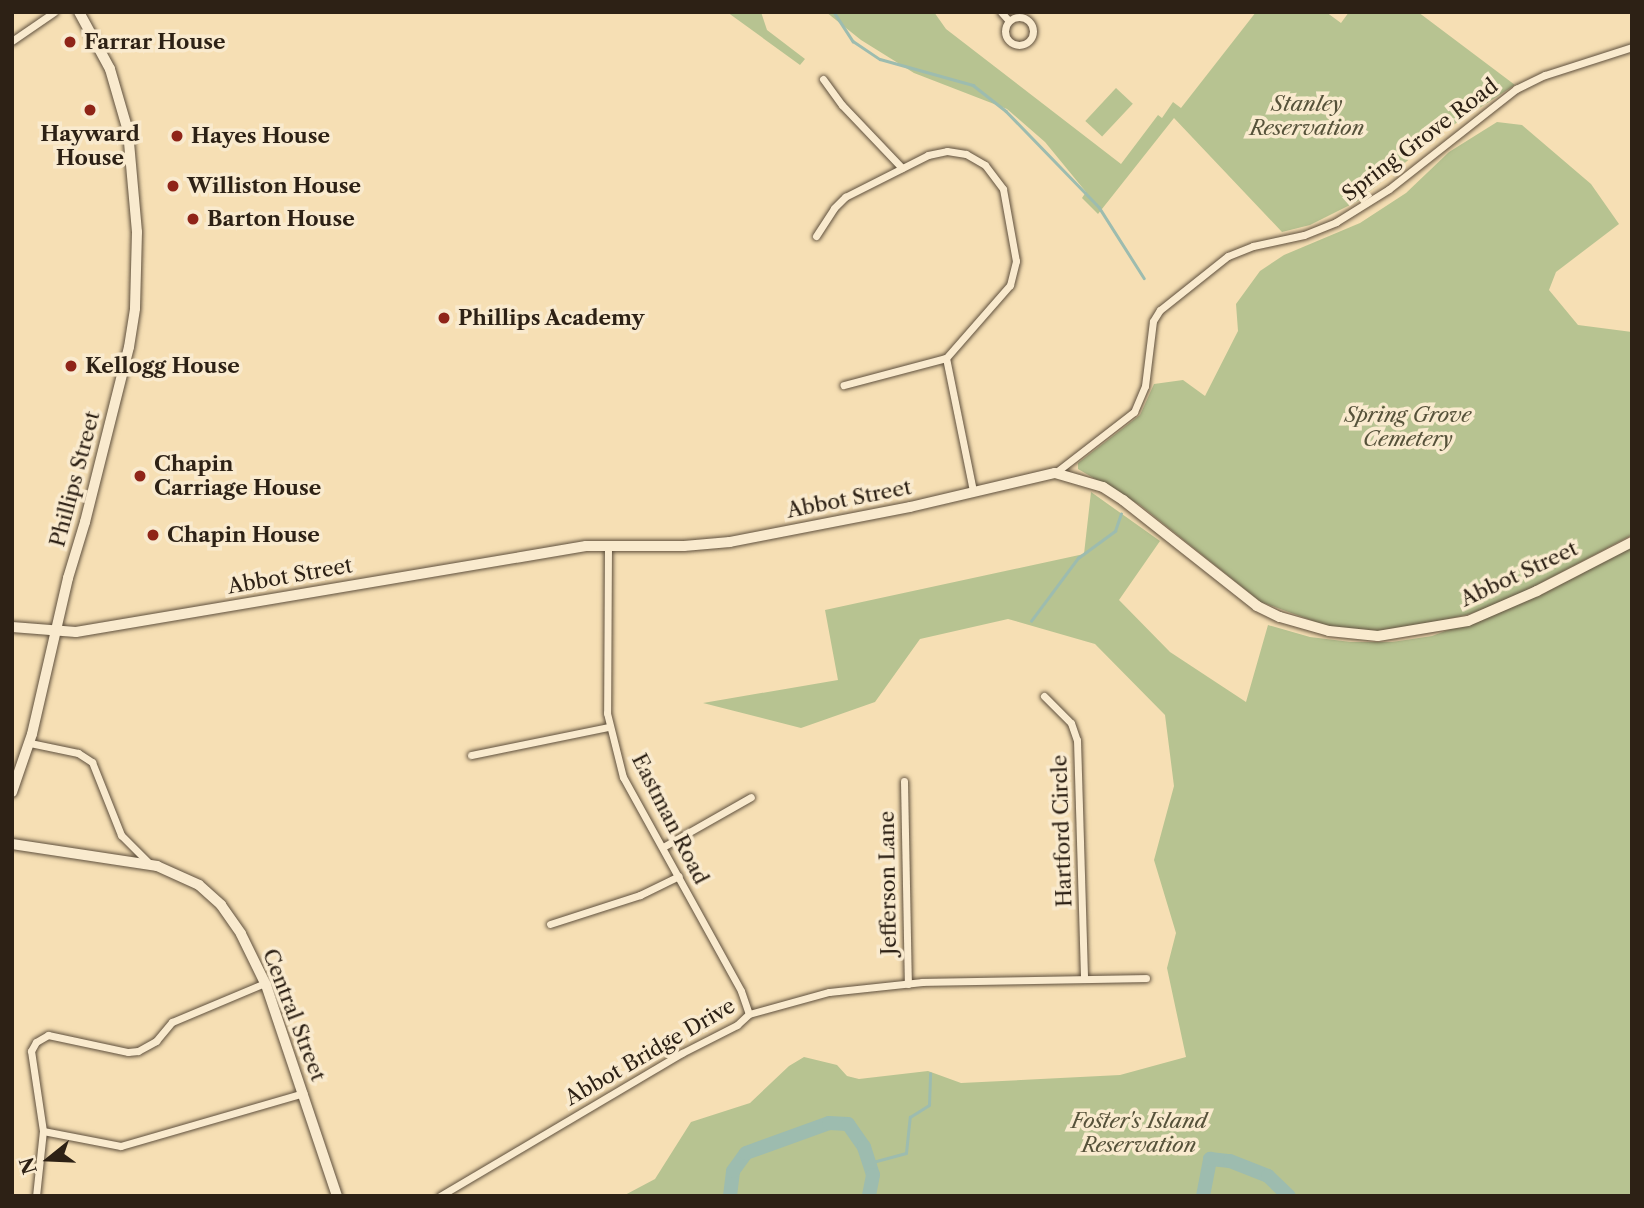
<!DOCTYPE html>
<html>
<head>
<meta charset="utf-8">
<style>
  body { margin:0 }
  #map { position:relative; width:1644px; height:1208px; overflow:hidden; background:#f6dfb4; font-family:"Libre Caslon Text",serif }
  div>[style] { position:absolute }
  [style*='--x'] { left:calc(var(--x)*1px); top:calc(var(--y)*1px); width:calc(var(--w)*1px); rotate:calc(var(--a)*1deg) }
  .green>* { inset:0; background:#b7c391; transform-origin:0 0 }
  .stream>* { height:2.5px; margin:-1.25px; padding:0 1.25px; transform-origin:1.25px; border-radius:1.25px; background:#9dbcaf }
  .river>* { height:14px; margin:-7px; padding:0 7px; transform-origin:7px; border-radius:7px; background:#9dbcaf }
  .roads { filter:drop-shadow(0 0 2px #5f503d) drop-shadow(0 0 2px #5f503d) }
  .street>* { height:7px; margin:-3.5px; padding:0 3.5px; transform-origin:3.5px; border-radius:3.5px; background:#f9eace }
  .street>.ring { margin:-3.5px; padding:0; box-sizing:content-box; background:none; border:7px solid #f9eace; border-radius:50% }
  .secondary>* { height:10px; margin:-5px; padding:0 5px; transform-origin:5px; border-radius:5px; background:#f9eace }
  .dots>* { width:19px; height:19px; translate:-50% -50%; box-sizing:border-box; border:4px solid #f9eace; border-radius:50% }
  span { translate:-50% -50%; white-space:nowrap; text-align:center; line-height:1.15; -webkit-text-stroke:7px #f9eace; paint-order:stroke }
  .poi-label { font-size:21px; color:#2d2115; font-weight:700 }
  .left { translate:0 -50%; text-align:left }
  .park-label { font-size:21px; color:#56523a; font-style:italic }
  .street-label { font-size:21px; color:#2d2115 }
  .frame { position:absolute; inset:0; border:14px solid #2d2115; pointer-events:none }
  .north { position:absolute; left:14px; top:1124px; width:70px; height:70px; -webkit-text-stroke:5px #f9eace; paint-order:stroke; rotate:252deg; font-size:19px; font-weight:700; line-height:28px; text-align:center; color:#2d2115 }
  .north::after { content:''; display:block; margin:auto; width:24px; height:32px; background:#2d2115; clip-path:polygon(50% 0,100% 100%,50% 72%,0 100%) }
</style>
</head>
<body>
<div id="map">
  <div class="green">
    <i style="clip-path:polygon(727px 12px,761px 12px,767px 30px,805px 59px,800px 65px)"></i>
    <i style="clip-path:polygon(826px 12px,934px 12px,946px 29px,1121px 164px,1158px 115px,1162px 118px,1173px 102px,1181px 108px,1256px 12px,1326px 12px,1341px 23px,1349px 12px,1418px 12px,1515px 85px,1444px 131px,1358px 201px,1310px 225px,1282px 232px,1174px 118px,1098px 214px,1082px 198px,1086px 192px,1045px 142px,1007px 109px,914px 73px,861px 40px)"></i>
    <i style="left:1116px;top:88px;width:23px;height:45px;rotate:43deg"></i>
    <i style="clip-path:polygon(1497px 122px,1522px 125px,1591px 184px,1619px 224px,1556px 272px,1549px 290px,1578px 325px,1632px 332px,1632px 535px,1512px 598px,1470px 614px,1417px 626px,1378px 631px,1330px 627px,1261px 602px,1140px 505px,1078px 469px,1078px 463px,1140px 415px,1154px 384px,1183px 380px,1205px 396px,1238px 331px,1236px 304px,1260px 271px,1284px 255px,1360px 223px,1406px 193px,1449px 152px)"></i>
    <i style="clip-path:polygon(1091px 492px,1160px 541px,1119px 600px,1170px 652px,1246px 702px,1268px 625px,1310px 637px,1351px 642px,1392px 642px,1432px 636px,1539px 596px,1632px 547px,1632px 1196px,623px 1196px,655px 1179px,691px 1122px,750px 1103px,789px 1066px,804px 1057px,837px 1065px,847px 1076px,859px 1079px,928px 1071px,961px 1083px,1120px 1075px,1186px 1057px,1167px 968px,1176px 933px,1154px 860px,1174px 786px,1165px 715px,1095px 644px,1008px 619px,920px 639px,875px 702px,801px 728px,703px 703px,838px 680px,825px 610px,1084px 554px)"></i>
  </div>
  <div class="stream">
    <i style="--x:834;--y:12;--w:35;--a:57"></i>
    <i style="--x:853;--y:41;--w:32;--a:34"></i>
    <i style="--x:880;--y:59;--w:97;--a:15.6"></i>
    <i style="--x:973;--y:85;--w:42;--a:38.2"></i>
    <i style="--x:1006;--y:111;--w:134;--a:45.9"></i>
    <i style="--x:1099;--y:207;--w:84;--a:57.6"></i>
    <i style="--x:1031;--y:621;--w:79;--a:-53.3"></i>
    <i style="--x:1078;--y:558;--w:46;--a:-36.1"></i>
    <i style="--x:1115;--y:531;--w:18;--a:-71"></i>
    <i style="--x:869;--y:1163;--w:38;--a:-15"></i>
    <i style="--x:906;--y:1153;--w:36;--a:-84"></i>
    <i style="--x:910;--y:1117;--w:22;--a:-32"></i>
    <i style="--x:929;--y:1105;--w:31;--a:-88"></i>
  </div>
  <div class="river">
    <i style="--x:730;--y:1196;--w:25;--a:-83"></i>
    <i style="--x:733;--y:1171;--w:22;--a:-54"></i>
    <i style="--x:746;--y:1153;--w:88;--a:-19.9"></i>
    <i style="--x:829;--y:1123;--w:19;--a:3"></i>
    <i style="--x:848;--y:1124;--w:28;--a:55"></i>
    <i style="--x:864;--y:1147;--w:29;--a:72"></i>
    <i style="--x:873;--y:1175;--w:21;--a:101"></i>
    <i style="--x:1203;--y:1196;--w:38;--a:-79"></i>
    <i style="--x:1210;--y:1159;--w:20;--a:6"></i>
    <i style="--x:1230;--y:1161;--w:41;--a:21.5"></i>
    <i style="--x:1268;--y:1176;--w:29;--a:44"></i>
  </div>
  <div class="roads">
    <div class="street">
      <i style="--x:1001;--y:12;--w:12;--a:48"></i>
      <i class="ring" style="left:1005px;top:17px;width:21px;height:21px"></i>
      <i style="--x:12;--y:41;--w:51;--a:-34.6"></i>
      <i style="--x:823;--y:79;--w:32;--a:54"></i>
      <i style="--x:842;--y:105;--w:87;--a:46.4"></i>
      <i style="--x:816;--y:236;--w:33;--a:-57"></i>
      <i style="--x:834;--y:208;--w:16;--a:-45"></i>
      <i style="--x:845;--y:197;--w:93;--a:-26.8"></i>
      <i style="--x:928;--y:155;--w:19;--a:-12"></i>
      <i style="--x:947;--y:151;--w:19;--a:9"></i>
      <i style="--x:966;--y:154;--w:22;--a:30"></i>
      <i style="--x:985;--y:165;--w:30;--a:53"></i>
      <i style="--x:1003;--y:189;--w:73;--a:79.8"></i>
      <i style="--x:1016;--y:261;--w:25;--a:104"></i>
      <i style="--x:1010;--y:285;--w:97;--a:131.2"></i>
      <i style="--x:946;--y:358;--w:106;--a:165.2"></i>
      <i style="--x:946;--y:358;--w:136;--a:78.5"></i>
      <i style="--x:1055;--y:473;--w:100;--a:-37.7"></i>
      <i style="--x:1134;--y:412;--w:28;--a:-67"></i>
      <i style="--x:1145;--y:386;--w:65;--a:-83"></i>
      <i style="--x:1153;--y:321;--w:13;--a:-58"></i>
      <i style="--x:1160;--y:310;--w:87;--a:-38.5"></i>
      <i style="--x:1228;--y:256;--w:27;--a:-22"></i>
      <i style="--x:1253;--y:246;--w:52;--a:-12.2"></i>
      <i style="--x:1304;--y:235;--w:35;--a:-22"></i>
      <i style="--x:1336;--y:222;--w:62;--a:-31.9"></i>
      <i style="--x:1389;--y:189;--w:162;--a:-38.2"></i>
      <i style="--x:1516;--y:89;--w:32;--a:-26"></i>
      <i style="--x:1545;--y:75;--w:91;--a:-17.8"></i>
      <i style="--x:608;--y:545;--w:168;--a:90.3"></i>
      <i style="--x:607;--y:713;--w:66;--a:76"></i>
      <i style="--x:623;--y:777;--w:244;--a:61.1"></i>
      <i style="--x:741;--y:991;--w:24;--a:71"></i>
      <i style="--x:1044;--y:696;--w:38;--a:45"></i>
      <i style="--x:1071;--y:723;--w:18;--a:71"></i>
      <i style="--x:1077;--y:740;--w:239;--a:88.3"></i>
      <i style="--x:30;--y:743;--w:49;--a:11.8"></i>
      <i style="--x:78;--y:753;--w:17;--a:33"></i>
      <i style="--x:92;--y:762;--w:79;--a:68.3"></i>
      <i style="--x:121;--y:835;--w:41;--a:45"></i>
      <i style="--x:471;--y:755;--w:141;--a:-11.5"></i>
      <i style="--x:904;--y:781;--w:203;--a:88.9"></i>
      <i style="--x:663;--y:847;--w:101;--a:-29.6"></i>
      <i style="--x:550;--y:924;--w:95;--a:-17.9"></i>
      <i style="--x:640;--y:895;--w:43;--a:-26"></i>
      <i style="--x:43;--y:1131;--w:81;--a:-98.5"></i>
      <i style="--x:31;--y:1051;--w:10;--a:-61"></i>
      <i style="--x:36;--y:1042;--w:14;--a:-30"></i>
      <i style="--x:48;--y:1035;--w:82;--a:12"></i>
      <i style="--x:128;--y:1052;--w:10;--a:-6"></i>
      <i style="--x:138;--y:1051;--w:21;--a:-29"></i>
      <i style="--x:156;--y:1041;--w:25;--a:-50"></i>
      <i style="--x:172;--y:1022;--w:101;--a:-22.8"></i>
      <i style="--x:36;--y:1196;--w:65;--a:-83.9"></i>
      <i style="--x:43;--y:1131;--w:79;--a:10.9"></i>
      <i style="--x:121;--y:1146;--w:190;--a:-16.2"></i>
      <i style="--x:440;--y:1196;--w:281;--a:-30.6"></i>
      <i style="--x:682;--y:1053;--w:62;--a:-27"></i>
      <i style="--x:737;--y:1025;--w:16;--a:-43"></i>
      <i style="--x:749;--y:1014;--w:83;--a:-15.4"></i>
      <i style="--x:829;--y:992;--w:94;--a:-6.1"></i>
      <i style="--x:922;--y:982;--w:224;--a:-1"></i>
    </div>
    <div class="secondary">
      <i style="--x:12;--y:627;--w:64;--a:4.5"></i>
      <i style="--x:76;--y:632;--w:517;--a:-9.57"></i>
      <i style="--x:586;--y:546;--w:98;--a:0"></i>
      <i style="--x:684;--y:546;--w:46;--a:-5"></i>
      <i style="--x:730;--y:542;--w:183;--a:-11"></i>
      <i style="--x:910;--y:507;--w:149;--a:-13.2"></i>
      <i style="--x:1055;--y:473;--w:50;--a:16.3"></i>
      <i style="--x:1103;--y:487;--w:24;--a:33"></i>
      <i style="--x:1123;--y:500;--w:171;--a:38.3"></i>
      <i style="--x:1257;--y:606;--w:25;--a:26"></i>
      <i style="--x:1280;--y:617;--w:51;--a:15.9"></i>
      <i style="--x:1329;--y:631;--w:49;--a:5.8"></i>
      <i style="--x:1378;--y:636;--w:91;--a:-9.5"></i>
      <i style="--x:1468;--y:621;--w:75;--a:-23.5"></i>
      <i style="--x:1537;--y:591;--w:107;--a:-27.3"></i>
      <i style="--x:12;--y:792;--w:61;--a:-71"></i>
      <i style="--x:32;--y:734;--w:160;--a:-77"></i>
      <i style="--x:68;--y:578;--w:59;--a:-73.1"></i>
      <i style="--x:85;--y:522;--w:180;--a:-75.9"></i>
      <i style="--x:129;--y:347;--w:39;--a:-81"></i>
      <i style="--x:135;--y:308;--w:76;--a:-88.5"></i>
      <i style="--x:137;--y:232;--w:101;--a:-95.1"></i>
      <i style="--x:128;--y:131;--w:65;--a:-106.2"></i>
      <i style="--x:110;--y:69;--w:65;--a:-118.5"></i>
      <i style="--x:12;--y:844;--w:147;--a:8.6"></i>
      <i style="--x:157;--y:866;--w:46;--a:24.3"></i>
      <i style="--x:199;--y:885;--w:30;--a:42"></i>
      <i style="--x:221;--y:905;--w:35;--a:55"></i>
      <i style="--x:241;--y:934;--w:57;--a:63.9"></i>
      <i style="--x:266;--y:985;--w:223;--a:71.4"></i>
    </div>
  </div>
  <div class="dots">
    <i style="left:70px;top:42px;background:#8f2418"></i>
    <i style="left:90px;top:110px;background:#8f2418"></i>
    <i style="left:177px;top:136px;background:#8f2418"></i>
    <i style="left:173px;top:186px;background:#8f2418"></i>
    <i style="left:193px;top:219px;background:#8f2418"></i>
    <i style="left:444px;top:318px;background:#8f2418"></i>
    <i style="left:71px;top:366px;background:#8f2418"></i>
    <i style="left:140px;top:476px;background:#8f2418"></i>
    <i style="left:153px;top:535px;background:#8f2418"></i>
  </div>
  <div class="poi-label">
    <span class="left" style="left:84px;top:42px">Farrar House</span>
    <span style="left:90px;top:146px">Hayward<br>House</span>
    <span class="left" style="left:191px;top:136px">Hayes House</span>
    <span class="left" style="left:187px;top:186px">Williston House</span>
    <span class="left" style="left:207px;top:219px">Barton House</span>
    <span class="left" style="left:458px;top:318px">Phillips Academy</span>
    <span class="left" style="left:85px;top:366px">Kellogg House</span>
    <span class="left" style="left:154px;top:476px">Chapin<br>Carriage House</span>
    <span class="left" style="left:167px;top:535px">Chapin House</span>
  </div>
  <div class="park-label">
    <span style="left:1307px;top:116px">Stanley<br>Reservation</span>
    <span style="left:1408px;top:427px">Spring Grove<br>Cemetery</span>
    <span style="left:1139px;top:1133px">Foster's Island<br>Reservation</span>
  </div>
  <div class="street-label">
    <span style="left:1420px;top:140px;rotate:-37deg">Spring Grove Road</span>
    <span style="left:75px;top:479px;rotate:-75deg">Phillips Street</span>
    <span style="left:849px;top:499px;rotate:-11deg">Abbot Street</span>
    <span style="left:1519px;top:574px;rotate:-25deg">Abbot Street</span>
    <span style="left:290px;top:576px;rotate:-10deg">Abbot Street</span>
    <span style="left:670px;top:819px;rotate:63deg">Eastman Road</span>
    <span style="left:1062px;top:831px;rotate:-92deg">Hartford Circle</span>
    <span style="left:888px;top:883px;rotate:-91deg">Jefferson Lane</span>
    <span style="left:294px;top:1015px;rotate:69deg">Central Street</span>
    <span style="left:650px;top:1052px;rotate:-30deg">Abbot Bridge Drive</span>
  </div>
  <div class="frame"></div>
  <div class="north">N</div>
</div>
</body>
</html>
